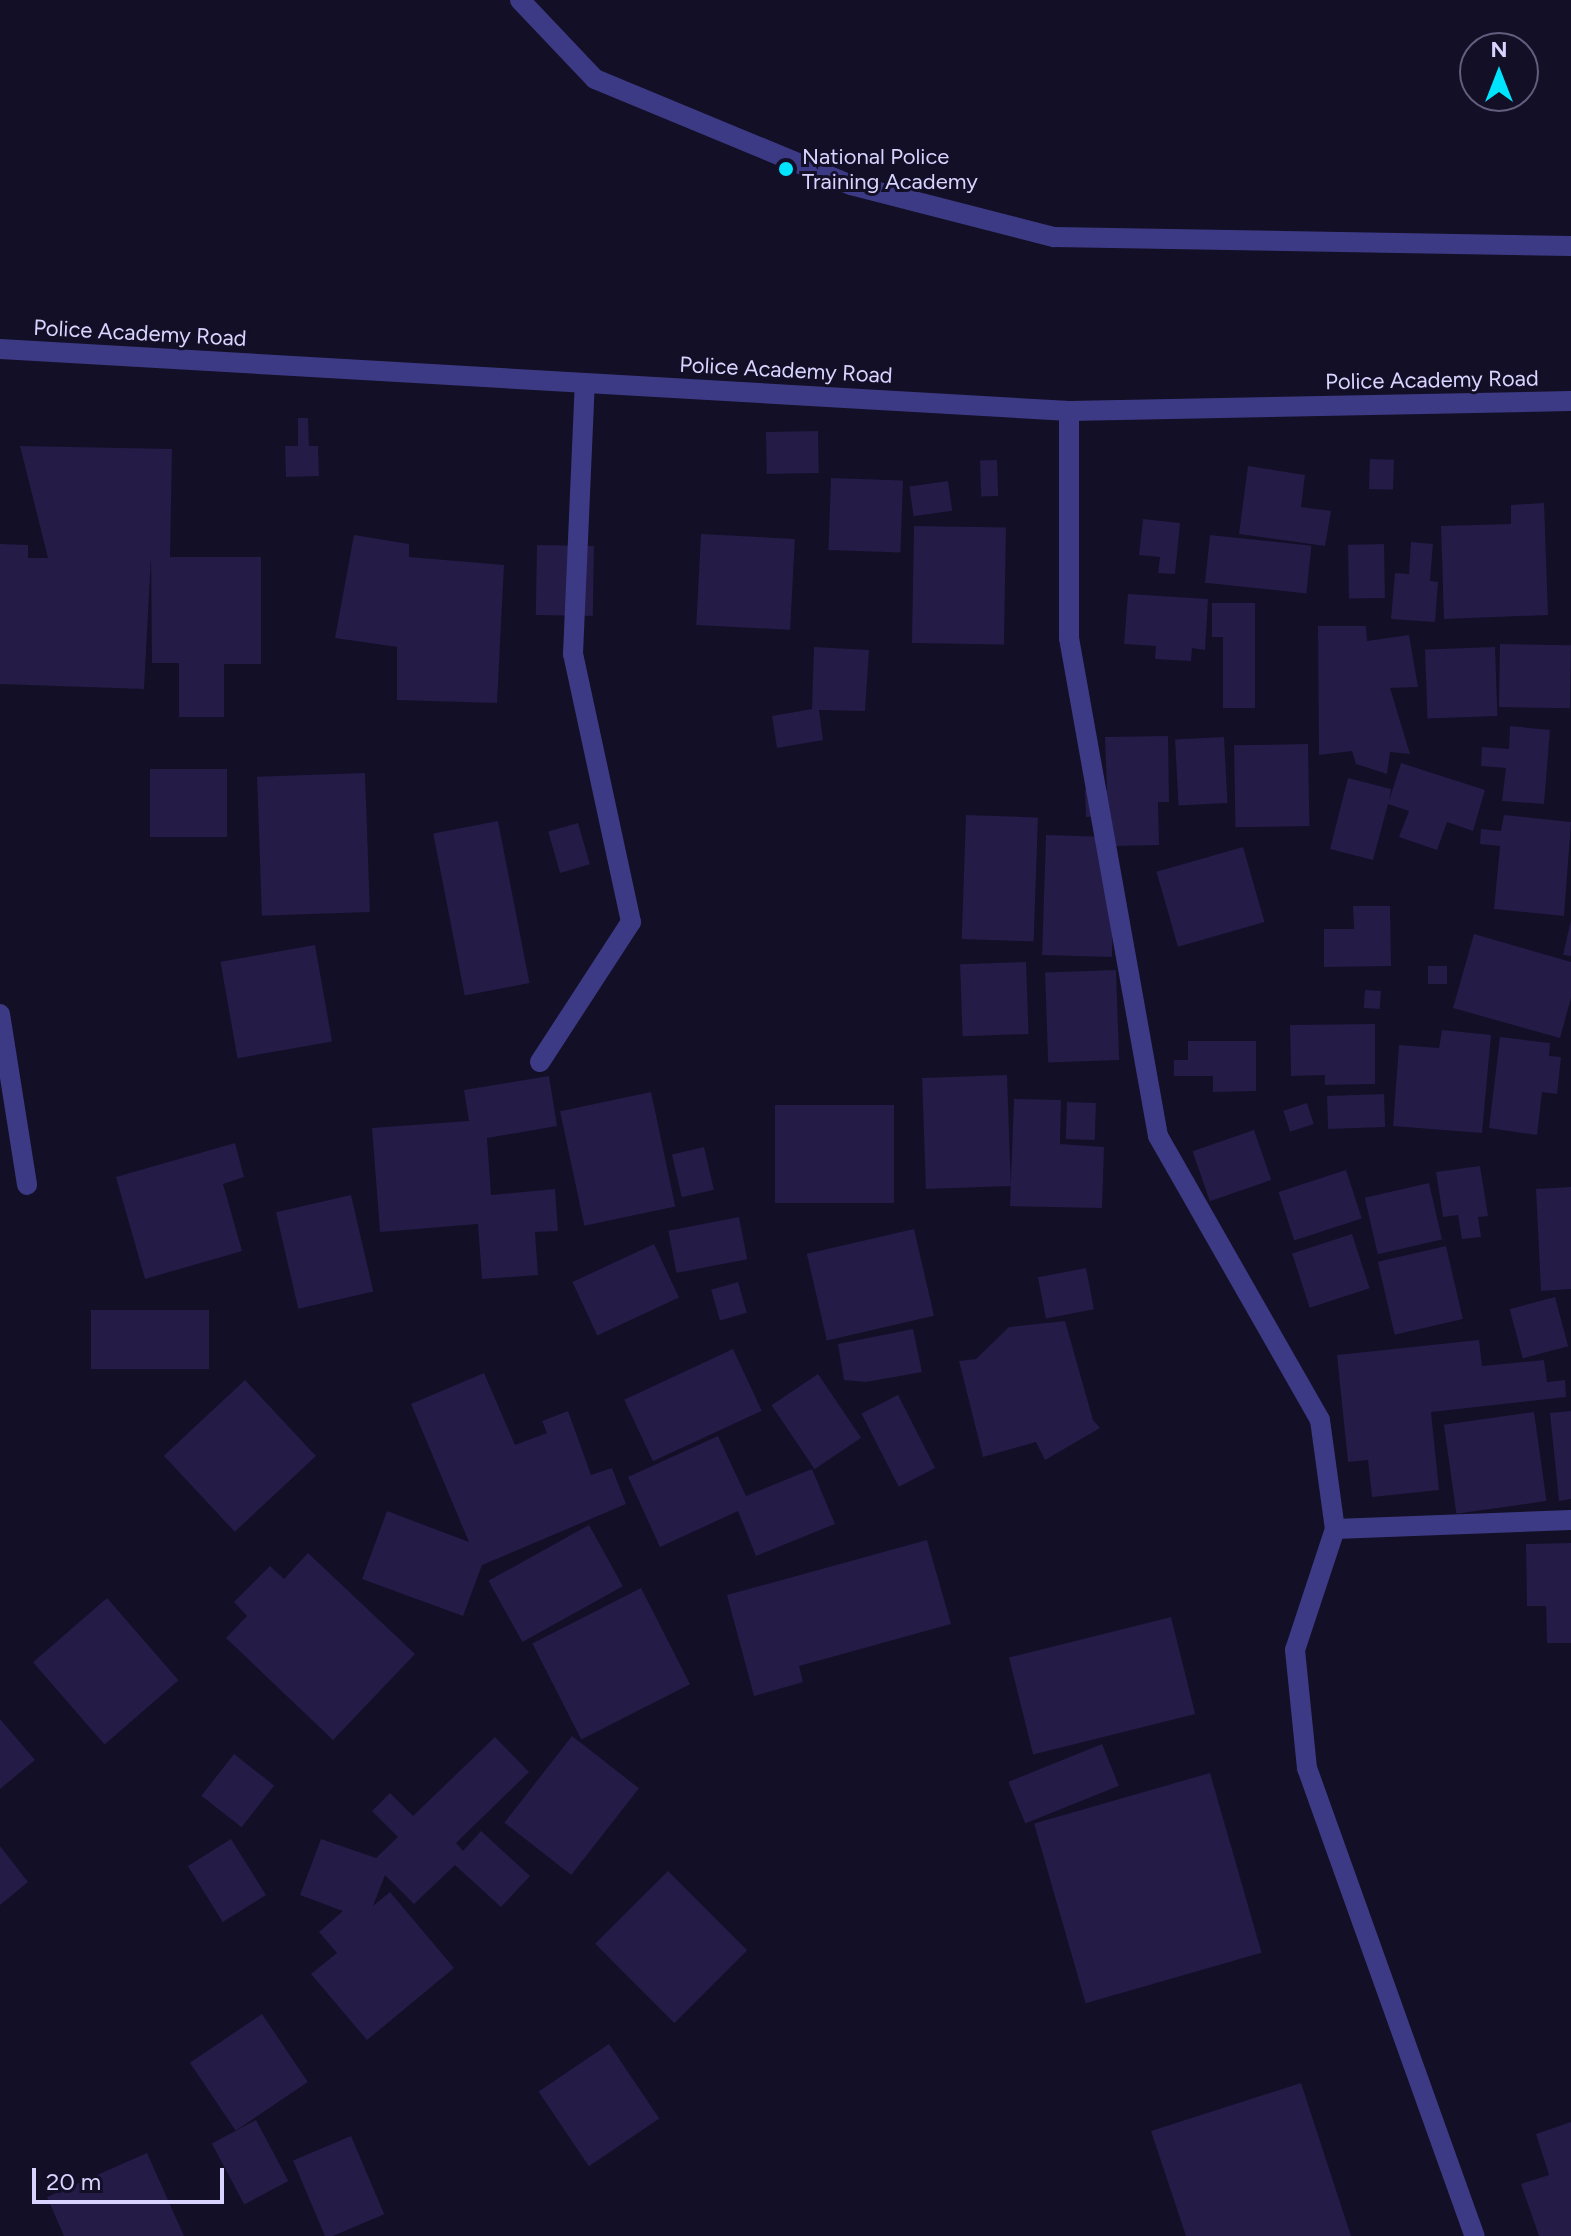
<!DOCTYPE html>
<html>
<head>
<meta charset="utf-8">
<style>
  body { margin:0 }
  #map { position:relative; width:1571px; height:2236px; overflow:hidden; background:#130f26; font-family:Figtree,sans-serif }
  div>[style] { position:absolute }
  [style*='--x'] { left:calc(var(--x)*1px); top:calc(var(--y)*1px); width:calc(var(--w)*1px); rotate:calc(var(--a)*1deg) }
  .building>* { inset:0; background:#241b47; transform-origin:0 0 }
  .minor>* { height:20px; margin:-10px; padding:0 10px; transform-origin:10px; border-radius:10px; background:#3d3a85 }
  .dots>* { width:22px; height:22px; translate:-50% -50%; box-sizing:border-box; border:4px solid #130f26; border-radius:50% }
  span { translate:-50% -50%; white-space:nowrap; text-align:center; line-height:1.15; -webkit-text-stroke:6px #130f26; paint-order:stroke }
  .poi-label { font-size:22px; color:#d9d4ff }
  .left { translate:0 -50%; text-align:left }
  .street-label { font-size:22px; color:#d9d4ff }
  .north { position:absolute; left:1459px; top:32px; width:80px; height:80px; box-sizing:border-box; background:#130f26; border:2px solid #625e7d; border-radius:50%; rotate:0deg; font-size:22px; font-weight:700; line-height:32px; text-align:center; color:#d9d4ff }
  .north::after { content:''; display:block; margin:auto; width:28px; height:36px; background:#00e5ff; clip-path:polygon(50% 0,100% 100%,50% 72%,0 100%) }
  .scale { position:absolute; left:32px; top:2168px; width:192px; height:36px; box-sizing:border-box; border:4px solid #d9d4ff; border-top:0; padding-left:10px; font-size:24px; line-height:28px; white-space:nowrap; color:#d9d4ff; -webkit-text-stroke:6px #130f26; paint-order:stroke }
</style>
</head>
<body>
<div id="map">
  <div class="building">
    <i style="clip-path:polygon(298px 418px,308px 418px,309px 446px,318px 446px,319px 476px,286px 477px,285px 446px,298px 446px)"></i>
    <i style="left:818px;top:431px;width:42px;height:52px;rotate:89deg"></i>
    <i style="clip-path:polygon(20px 446px,172px 449px,170px 557px,261px 557px,261px 664px,224px 664px,224px 717px,179px 717px,179px 663px,152px 663px,151px 557px,144px 689px,0 684px,0 544px,28px 545px,28px 558px,48px 558px)"></i>
    <i style="left:1370px;top:459px;width:24px;height:30px;rotate:2deg"></i>
    <i style="left:997px;top:460px;width:36px;height:17px;rotate:88deg"></i>
    <i style="clip-path:polygon(1248px 466px,1305px 475px,1301px 507px,1331px 511px,1325px 546px,1239px 534px)"></i>
    <i style="left:831px;top:478px;width:72px;height:72px;rotate:2deg"></i>
    <i style="left:948px;top:481px;width:30px;height:39px;rotate:82deg"></i>
    <i style="clip-path:polygon(1544px 503px,1548px 615px,1444px 619px,1441px 526px,1511px 524px,1511px 505px)"></i>
    <i style="clip-path:polygon(1143px 519px,1180px 523px,1175px 574px,1158px 573px,1160px 557px,1139px 555px)"></i>
    <i style="left:914px;top:526px;width:92px;height:117px;rotate:1deg"></i>
    <i style="left:701px;top:534px;width:94px;height:91px;rotate:3deg"></i>
    <i style="clip-path:polygon(354px 535px,409px 544px,409px 557px,504px 565px,497px 703px,397px 700px,397px 647px,335px 638px)"></i>
    <i style="left:1210px;top:535px;width:102px;height:48px;rotate:6deg"></i>
    <i style="clip-path:polygon(1411px 542px,1433px 544px,1430px 581px,1438px 582px,1435px 622px,1391px 619px,1395px 573px,1409px 574px)"></i>
    <i style="left:1384px;top:544px;width:54px;height:36px;rotate:89deg"></i>
    <i style="left:537px;top:545px;width:57px;height:70px;rotate:1deg"></i>
    <i style="clip-path:polygon(1128px 594px,1208px 599px,1205px 650px,1192px 648px,1191px 661px,1155px 659px,1156px 646px,1124px 644px)"></i>
    <i style="clip-path:polygon(1212px 603px,1255px 603px,1255px 708px,1223px 708px,1223px 637px,1212px 637px)"></i>
    <i style="clip-path:polygon(1318px 626px,1366px 626px,1367px 641px,1409px 635px,1418px 687px,1390px 688px,1410px 754px,1390px 752px,1387px 774px,1356px 764px,1352px 751px,1319px 755px)"></i>
    <i style="left:1500px;top:644px;width:71px;height:63px;rotate:1deg"></i>
    <i style="clip-path:polygon(814px 647px,869px 650px,865px 711px,819px 710px,823px 740px,777px 748px,772px 716px,812px 709px)"></i>
    <i style="left:1495px;top:647px;width:69px;height:70px;rotate:88deg"></i>
    <i style="clip-path:polygon(1510px 726px,1550px 730px,1544px 804px,1502px 801px,1506px 768px,1481px 766px,1482px 747px,1509px 749px)"></i>
    <i style="clip-path:polygon(1168px 736px,1169px 802px,1158px 802px,1159px 845px,1114px 846px,1112px 957px,1042px 955px,1046px 835px,1108px 837px,1108px 816px,1086px 817px,1085px 790px,1107px 790px,1105px 737px)"></i>
    <i style="left:1224px;top:737px;width:66px;height:49px;rotate:87deg"></i>
    <i style="left:1308px;top:744px;width:82px;height:74px;rotate:89deg"></i>
    <i style="clip-path:polygon(1401px 763px,1485px 790px,1473px 831px,1447px 822px,1437px 850px,1399px 837px,1409px 811px,1388px 804px,1373px 860px,1330px 849px,1348px 778px,1391px 789px,1389px 801px)"></i>
    <i style="left:150px;top:769px;width:77px;height:68px"></i>
    <i style="left:365px;top:773px;width:139px;height:108px;rotate:88deg"></i>
    <i style="left:966px;top:815px;width:72px;height:124px;rotate:2deg"></i>
    <i style="clip-path:polygon(1504px 815px,1571px 822px,1564px 916px,1494px 909px,1500px 846px,1480px 844px,1481px 829px,1501px 831px)"></i>
    <i style="left:498px;top:821px;width:165px;height:66px;rotate:79deg"></i>
    <i style="left:578px;top:823px;width:43px;height:31px;rotate:74deg"></i>
    <i style="left:1243px;top:847px;width:78px;height:90px;rotate:74deg"></i>
    <i style="clip-path:polygon(1353px 906px,1390px 906px,1391px 966px,1324px 967px,1324px 929px,1354px 929px)"></i>
    <i style="clip-path:polygon(1571px 920px,1571px 956px,1563px 955px)"></i>
    <i style="clip-path:polygon(1474px 934px,1571px 962px,1571px 998px,1560px 1038px,1453px 1008px)"></i>
    <i style="left:315px;top:945px;width:98px;height:96px;rotate:80deg"></i>
    <i style="left:1026px;top:962px;width:72px;height:66px;rotate:88deg"></i>
    <i style="left:1428px;top:966px;width:19px;height:18px"></i>
    <i style="left:1116px;top:970px;width:90px;height:71px;rotate:88deg"></i>
    <i style="left:1365px;top:990px;width:16px;height:18px;rotate:4deg"></i>
    <i style="clip-path:polygon(1375px 1024px,1375px 1084px,1325px 1085px,1325px 1075px,1291px 1076px,1290px 1025px)"></i>
    <i style="clip-path:polygon(1442px 1030px,1491px 1035px,1482px 1133px,1393px 1126px,1399px 1045px,1439px 1048px)"></i>
    <i style="clip-path:polygon(1500px 1037px,1550px 1043px,1549px 1056px,1561px 1057px,1557px 1094px,1542px 1092px,1537px 1135px,1489px 1128px)"></i>
    <i style="clip-path:polygon(1188px 1041px,1256px 1041px,1256px 1091px,1213px 1092px,1213px 1076px,1174px 1076px,1174px 1060px,1188px 1060px)"></i>
    <i style="left:1007px;top:1075px;width:111px;height:85px;rotate:88deg"></i>
    <i style="clip-path:polygon(549px 1076px,557px 1126px,487px 1138px,491px 1195px,555px 1189px,558px 1231px,535px 1232px,538px 1275px,482px 1279px,478px 1224px,380px 1232px,372px 1128px,469px 1121px,464px 1090px)"></i>
    <i style="left:651px;top:1092px;width:117px;height:93px;rotate:78deg"></i>
    <i style="left:1384px;top:1094px;width:33px;height:57px;rotate:88deg"></i>
    <i style="clip-path:polygon(1014px 1099px,1061px 1100px,1060px 1144px,1104px 1147px,1102px 1208px,1010px 1206px)"></i>
    <i style="left:1067px;top:1102px;width:29px;height:37px;rotate:2deg"></i>
    <i style="left:1307px;top:1103px;width:22px;height:25px;rotate:72deg"></i>
    <i style="left:775px;top:1105px;width:119px;height:98px"></i>
    <i style="left:1254px;top:1130px;width:53px;height:65px;rotate:71deg"></i>
    <i style="clip-path:polygon(235px 1143px,244px 1177px,223px 1184px,242px 1251px,145px 1279px,116px 1177px)"></i>
    <i style="left:704px;top:1147px;width:44px;height:33px;rotate:77deg"></i>
    <i style="clip-path:polygon(1480px 1166px,1488px 1216px,1478px 1217px,1481px 1237px,1462px 1239px,1458px 1215px,1443px 1217px,1436px 1172px)"></i>
    <i style="left:1346px;top:1170px;width:51px;height:71px;rotate:72deg"></i>
    <i style="left:1429px;top:1183px;width:58px;height:66px;rotate:77deg"></i>
    <i style="clip-path:polygon(1571px 1187px,1571px 1289px,1541px 1291px,1536px 1189px)"></i>
    <i style="left:351px;top:1195px;width:99px;height:77px;rotate:77deg"></i>
    <i style="left:739px;top:1217px;width:43px;height:72px;rotate:79deg"></i>
    <i style="left:914px;top:1229px;width:89px;height:110px;rotate:77deg"></i>
    <i style="left:1352px;top:1234px;width:57px;height:63px;rotate:72deg"></i>
    <i style="left:654px;top:1244px;width:59px;height:90px;rotate:65deg"></i>
    <i style="left:1446px;top:1246px;width:75px;height:70px;rotate:77deg"></i>
    <i style="left:1086px;top:1268px;width:42px;height:49px;rotate:79deg"></i>
    <i style="left:738px;top:1282px;width:32px;height:28px;rotate:74deg"></i>
    <i style="left:1555px;top:1297px;width:51px;height:47px;rotate:75deg"></i>
    <i style="left:209px;top:1310px;width:59px;height:118px;rotate:90deg"></i>
    <i style="clip-path:polygon(1065px 1321px,1093px 1420px,1100px 1428px,1045px 1460px,1036px 1442px,983px 1457px,959px 1361px,976px 1359px,1009px 1327px)"></i>
    <i style="clip-path:polygon(913px 1329px,922px 1372px,866px 1382px,844px 1380px,838px 1344px)"></i>
    <i style="clip-path:polygon(1479px 1340px,1482px 1366px,1544px 1360px,1547px 1382px,1565px 1380px,1566px 1397px,1431px 1412px,1439px 1490px,1372px 1497px,1368px 1460px,1348px 1462px,1337px 1355px)"></i>
    <i style="left:733px;top:1349px;width:68px;height:120px;rotate:65deg"></i>
    <i style="clip-path:polygon(484px 1373px,515px 1445px,547px 1433px,542px 1421px,568px 1411px,591px 1475px,612px 1468px,626px 1504px,482px 1565px,463px 1616px,362px 1579px,387px 1511px,469px 1542px,411px 1404px)"></i>
    <i style="left:818px;top:1374px;width:77px;height:56px;rotate:56deg"></i>
    <i style="left:245px;top:1380px;width:104px;height:111px;rotate:47deg"></i>
    <i style="left:898px;top:1395px;width:82px;height:41px;rotate:63deg"></i>
    <i style="clip-path:polygon(1571px 1411px,1571px 1499px,1559px 1501px,1550px 1413px)"></i>
    <i style="left:1534px;top:1412px;width:90px;height:91px;rotate:82deg"></i>
    <i style="clip-path:polygon(718px 1436px,746px 1496px,812px 1469px,835px 1524px,756px 1556px,738px 1511px,660px 1547px,628px 1477px)"></i>
    <i style="left:589px;top:1525px;width:70px;height:115px;rotate:61deg"></i>
    <i style="clip-path:polygon(927px 1540px,951px 1624px,799px 1666px,803px 1682px,754px 1696px,727px 1595px)"></i>
    <i style="clip-path:polygon(1571px 1543px,1571px 1643px,1547px 1643px,1546px 1606px,1527px 1606px,1526px 1544px)"></i>
    <i style="clip-path:polygon(308px 1553px,415px 1654px,333px 1740px,226px 1638px,247px 1616px,234px 1602px,270px 1566px,284px 1579px)"></i>
    <i style="left:641px;top:1588px;width:108px;height:122px;rotate:63deg"></i>
    <i style="left:107px;top:1598px;width:109px;height:98px;rotate:49deg"></i>
    <i style="left:1171px;top:1617px;width:100px;height:167px;rotate:76deg"></i>
    <i style="clip-path:polygon(0 1719px,35px 1760px,0 1789px)"></i>
    <i style="left:572px;top:1736px;width:85px;height:110px;rotate:38deg"></i>
    <i style="clip-path:polygon(495px 1737px,529px 1772px,456px 1843px,463px 1851px,481px 1831px,530px 1876px,501px 1907px,455px 1865px,414px 1904px,385px 1875px,373px 1906px,390px 1892px,454px 1968px,367px 2040px,311px 1974px,337px 1953px,319px 1932px,343px 1911px,300px 1895px,321px 1839px,376px 1858px,398px 1837px,372px 1811px,390px 1793px,413px 1816px)"></i>
    <i style="left:1102px;top:1744px;width:45px;height:101px;rotate:68deg"></i>
    <i style="left:234px;top:1754px;width:51px;height:53px;rotate:38deg"></i>
    <i style="left:1210px;top:1773px;width:187px;height:183px;rotate:74deg"></i>
    <i style="left:231px;top:1839px;width:66px;height:51px;rotate:58deg"></i>
    <i style="clip-path:polygon(0 1846px,28px 1882px,0 1905px)"></i>
    <i style="left:668px;top:1871px;width:112px;height:103px;rotate:45deg"></i>
    <i style="left:262px;top:2014px;width:82px;height:87px;rotate:56deg"></i>
    <i style="left:609px;top:2044px;width:90px;height:85px;rotate:56deg"></i>
    <i style="clip-path:polygon(1301px 2083px,1351px 2236px,1186px 2236px,1151px 2131px)"></i>
    <i style="left:256px;top:2120px;width:69px;height:50px;rotate:62deg"></i>
    <i style="clip-path:polygon(1571px 2122px,1571px 2236px,1539px 2236px,1521px 2184px,1549px 2175px,1536px 2134px)"></i>
    <i style="left:351px;top:2136px;width:85px;height:63px;rotate:67deg"></i>
    <i style="clip-path:polygon(147px 2153px,184px 2236px,64px 2236px,47px 2197px)"></i>
  </div>
  <div class="minor">
    <i style="--x:520;--y:0;--w:109;--a:46.5"></i>
    <i style="--x:595;--y:79;--w:277;--a:22.5"></i>
    <i style="--x:851;--y:185;--w:210;--a:14.4"></i>
    <i style="--x:1054;--y:237;--w:517;--a:1"></i>
    <i style="--x:0;--y:349;--w:1071;--a:3.32"></i>
    <i style="--x:1069;--y:411;--w:502;--a:-1.14"></i>
    <i style="--x:1069;--y:411;--w:227;--a:90"></i>
    <i style="--x:1069;--y:638;--w:506;--a:79.87"></i>
    <i style="--x:1158;--y:1136;--w:327;--a:60.3"></i>
    <i style="--x:1320;--y:1420;--w:110;--a:82.2"></i>
    <i style="--x:1335;--y:1529;--w:127;--a:108.3"></i>
    <i style="--x:1295;--y:1650;--w:119;--a:84.2"></i>
    <i style="--x:1307;--y:1768;--w:497;--a:70.3"></i>
    <i style="--x:0;--y:1014;--w:173;--a:81"></i>
    <i style="--x:540;--y:1062;--w:167;--a:-57"></i>
    <i style="--x:631;--y:922;--w:274;--a:-102.2"></i>
    <i style="--x:573;--y:654;--w:271;--a:-87.5"></i>
    <i style="--x:1335;--y:1529;--w:236;--a:-2.2"></i>
  </div>
  <div class="dots">
    <i style="left:786px;top:169px;background:#00e5ff"></i>
  </div>
  <div class="poi-label">
    <span class="left" style="left:802px;top:169px">National Police<br>Training Academy</span>
  </div>
  <div class="street-label">
    <span style="left:140px;top:333px;rotate:3deg">Police Academy Road</span>
    <span style="left:786px;top:370px;rotate:3deg">Police Academy Road</span>
    <span style="left:1432px;top:380px;rotate:-1deg">Police Academy Road</span>
  </div>
  <div class="north">N</div>
  <div class="scale">20 m</div>
</div>
</body>
</html>
